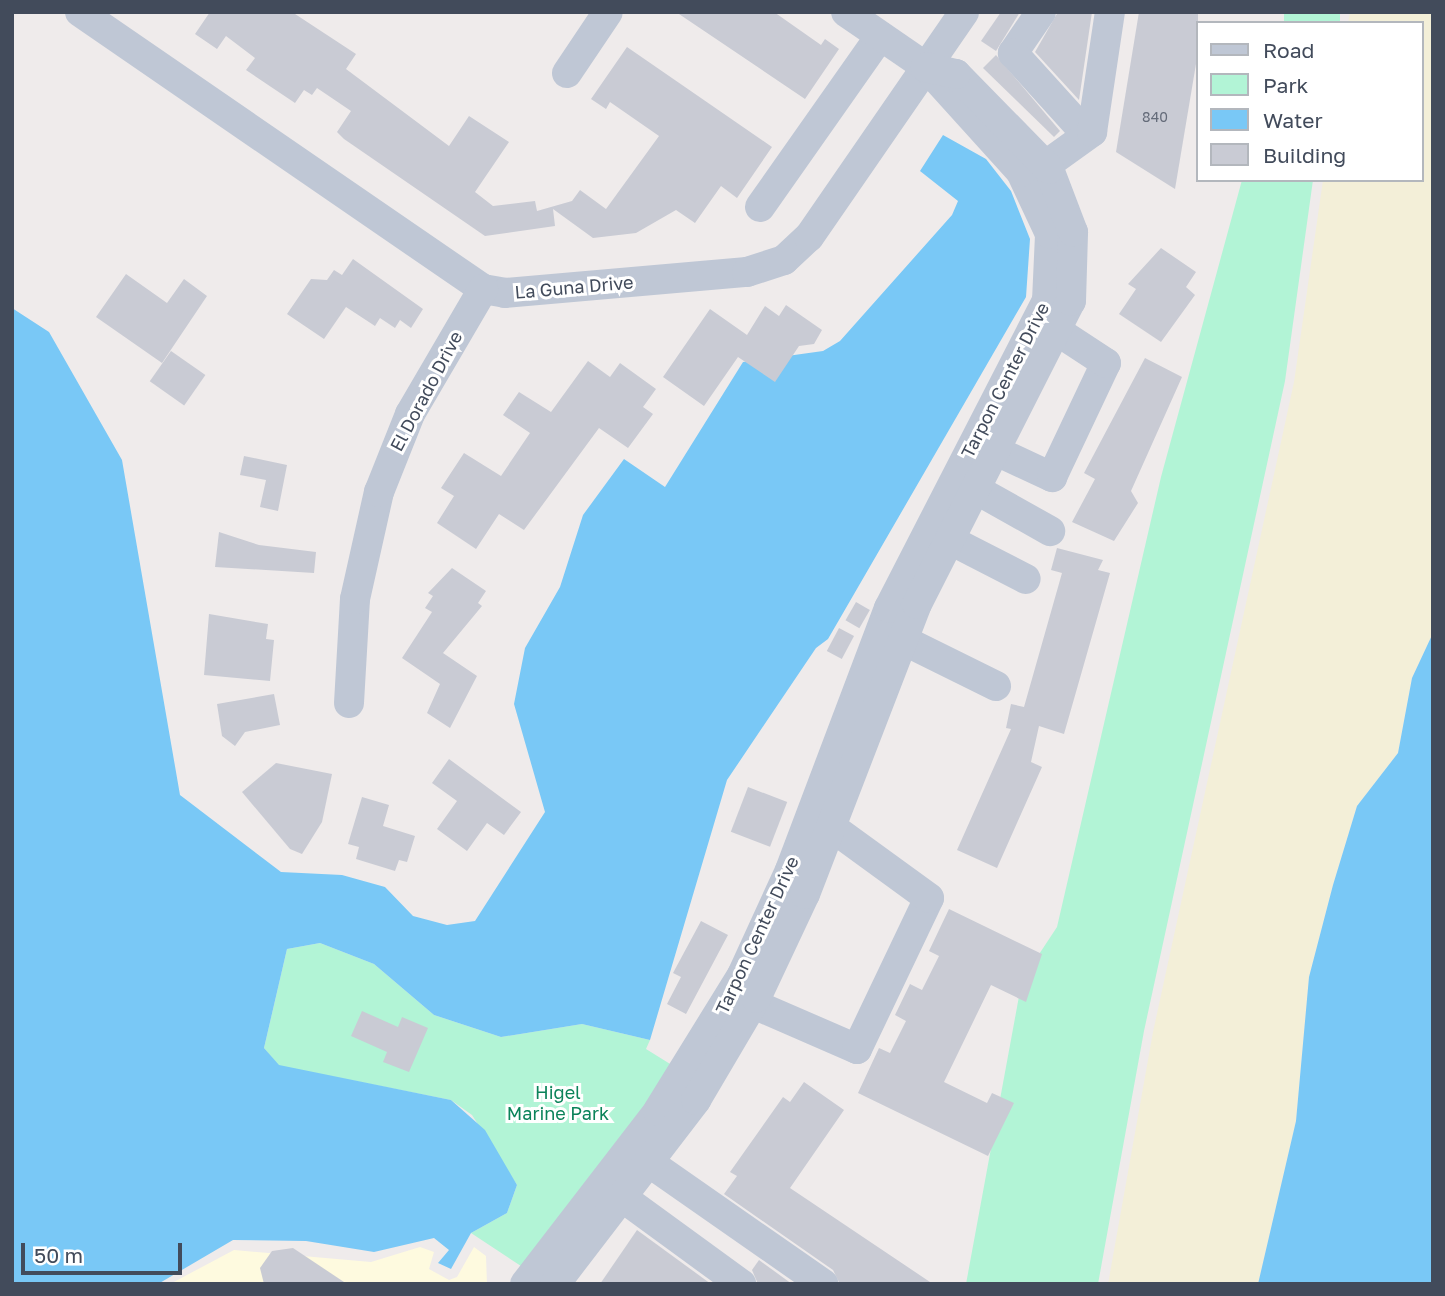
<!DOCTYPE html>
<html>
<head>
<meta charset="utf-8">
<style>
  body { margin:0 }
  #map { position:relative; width:1445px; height:1296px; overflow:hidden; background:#efebeb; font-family:"Golos Text",sans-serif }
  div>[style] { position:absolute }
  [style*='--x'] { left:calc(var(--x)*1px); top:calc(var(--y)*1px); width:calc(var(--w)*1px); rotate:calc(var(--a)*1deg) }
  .commercial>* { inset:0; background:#fefadf }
  .green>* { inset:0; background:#b2f4d6; transform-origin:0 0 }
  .sand>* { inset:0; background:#f3efd8 }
  .water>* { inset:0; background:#79c8f6 }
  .building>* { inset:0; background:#c9cbd4; transform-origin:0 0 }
  .minor>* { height:30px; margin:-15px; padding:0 15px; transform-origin:15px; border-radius:15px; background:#bfc7d5 }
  span { translate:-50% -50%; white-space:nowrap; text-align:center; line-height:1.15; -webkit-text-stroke:6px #fff; paint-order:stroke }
  .number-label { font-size:14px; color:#646b79 }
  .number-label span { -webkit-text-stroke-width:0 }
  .street-label { font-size:18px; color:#424b5b }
  .park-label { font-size:18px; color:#0b835a }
  .frame { position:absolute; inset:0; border:14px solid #424b5b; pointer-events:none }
  .legend { position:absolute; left:1196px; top:21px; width:228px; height:161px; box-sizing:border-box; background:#fff; border:2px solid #b3b7bd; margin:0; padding:9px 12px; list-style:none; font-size:21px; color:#424b5b }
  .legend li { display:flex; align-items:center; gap:14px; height:35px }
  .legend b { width:35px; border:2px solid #b3b7bd }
  .scale { position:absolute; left:21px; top:1243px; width:161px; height:32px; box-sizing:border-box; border:4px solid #424b5b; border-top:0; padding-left:9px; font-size:21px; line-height:24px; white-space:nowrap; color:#424b5b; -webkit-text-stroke:5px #fff; paint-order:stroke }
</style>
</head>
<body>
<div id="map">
  <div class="commercial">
    <i style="clip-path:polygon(420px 1247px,434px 1252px,429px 1269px,449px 1280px,457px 1277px,474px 1247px,486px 1256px,487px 1284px,170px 1284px,234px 1250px,371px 1262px)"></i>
  </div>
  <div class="green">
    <i style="left:1284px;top:12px;width:56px;height:11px"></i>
    <i style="clip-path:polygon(1242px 180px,1313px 180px,1285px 381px,1144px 1031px,1098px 1284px,966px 1284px,1022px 980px,1057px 927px,1161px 477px)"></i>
    <i style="clip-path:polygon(320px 943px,374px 964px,434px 1015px,501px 1037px,582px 1024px,650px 1040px,646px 1049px,675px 1067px,524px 1268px,471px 1233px,507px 1213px,517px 1185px,472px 1115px,451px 1100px,279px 1066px,264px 1048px,287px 949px)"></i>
  </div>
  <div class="sand">
    <i style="clip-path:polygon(1350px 12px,1433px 12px,1433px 633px,1412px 678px,1398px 753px,1357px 806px,1333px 885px,1309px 977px,1296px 1121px,1258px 1284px,1108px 1284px,1153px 1032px,1294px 382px,1323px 180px,1422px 180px,1422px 23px,1348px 23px)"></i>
  </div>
  <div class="water">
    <i style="clip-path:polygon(943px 135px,986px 159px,1011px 191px,1030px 239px,1026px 297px,828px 639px,816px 648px,727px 780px,650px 1040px,582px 1024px,501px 1037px,434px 1015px,374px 964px,320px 943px,287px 949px,264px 1048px,279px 1065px,451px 1100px,485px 1130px,517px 1185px,507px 1213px,471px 1233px,451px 1269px,438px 1263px,449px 1250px,434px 1238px,374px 1252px,306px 1241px,233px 1240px,158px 1284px,12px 1284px,12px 308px,49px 332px,122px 460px,180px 795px,281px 872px,342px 875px,385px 887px,413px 916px,447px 925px,475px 921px,545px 812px,514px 704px,525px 648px,560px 587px,583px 515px,624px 459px,665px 487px,743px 362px,823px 351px,840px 341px,952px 215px,958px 201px,920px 171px)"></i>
    <i style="clip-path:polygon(1433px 633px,1433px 1284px,1258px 1284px,1296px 1121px,1309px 977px,1333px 885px,1357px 806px,1398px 753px,1412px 678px)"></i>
  </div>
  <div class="building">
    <i style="clip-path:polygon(210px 12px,292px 12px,356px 54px,346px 69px,449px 146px,469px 116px,509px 142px,475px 192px,493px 206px,535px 201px,537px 211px,572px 201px,580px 190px,606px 209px,659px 136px,610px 102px,606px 109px,591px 99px,627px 47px,772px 147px,737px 198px,721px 186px,695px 223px,676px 210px,636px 233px,593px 238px,553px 209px,555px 226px,485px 236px,344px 139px,337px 132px,351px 111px,317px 88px,312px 95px,304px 90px,295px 103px,246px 70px,255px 58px,226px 36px,217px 49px,195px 34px)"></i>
    <i style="clip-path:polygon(676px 12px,774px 12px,821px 45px,825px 39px,839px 49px,805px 99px)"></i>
    <i style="clip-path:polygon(1001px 12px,1020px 12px,996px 51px,981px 41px)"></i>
    <i style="clip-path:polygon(1058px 12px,1092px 12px,1079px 100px,1035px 52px)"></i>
    <i style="clip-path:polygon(1139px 12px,1198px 12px,1198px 52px,1175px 189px,1116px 152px)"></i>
    <i style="clip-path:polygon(996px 55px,1060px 131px,1054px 137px,983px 68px)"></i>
    <i style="clip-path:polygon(1161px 248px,1196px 272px,1186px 287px,1195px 295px,1161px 342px,1119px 314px,1136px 289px,1128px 284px)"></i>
    <i style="clip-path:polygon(353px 259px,423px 309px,411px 328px,400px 320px,395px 328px,380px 318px,375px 326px,346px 307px,324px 339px,287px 314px,311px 279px,327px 280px,334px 270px,342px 275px)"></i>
    <i style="clip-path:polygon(126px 274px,167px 303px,184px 279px,207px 296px,162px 363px,96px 317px)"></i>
    <i style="clip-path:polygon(786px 305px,822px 330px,814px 344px,799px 346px,775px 382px,738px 357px,704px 406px,663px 377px,710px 309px,747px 335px,765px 306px,779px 316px)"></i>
    <i style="left:171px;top:351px;width:42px;height:37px;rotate:35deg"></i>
    <i style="clip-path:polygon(1145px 358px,1182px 377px,1131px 491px,1138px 503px,1114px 541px,1072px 522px,1095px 479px,1084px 473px)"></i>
    <i style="clip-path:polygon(588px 361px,610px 377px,620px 363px,656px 389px,643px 407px,653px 414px,628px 448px,599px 428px,524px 530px,499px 514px,476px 549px,437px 523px,454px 496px,441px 488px,464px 453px,501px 476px,530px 433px,503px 415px,519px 392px,551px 412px)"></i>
    <i style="clip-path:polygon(244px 456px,287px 465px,278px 511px,260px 507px,266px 480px,240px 475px)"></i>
    <i style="clip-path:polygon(219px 532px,259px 545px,316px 552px,314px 573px,215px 567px)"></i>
    <i style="clip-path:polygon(1057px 548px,1103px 560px,1098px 570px,1110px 573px,1064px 734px,1039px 726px,1031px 762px,1042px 767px,997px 868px,957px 850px,1011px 729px,1006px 728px,1011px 704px,1024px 707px,1062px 573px,1051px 570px)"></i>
    <i style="clip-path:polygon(452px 568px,486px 591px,478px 603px,482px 606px,443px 653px,477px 676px,450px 728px,427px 713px,440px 684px,402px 658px,432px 612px,425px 608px,433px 596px,428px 593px)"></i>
    <i style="left:856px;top:602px;width:16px;height:21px;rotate:30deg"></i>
    <i style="clip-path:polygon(209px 614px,268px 624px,266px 639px,274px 640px,270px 681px,204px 675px)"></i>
    <i style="left:839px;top:628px;width:17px;height:26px;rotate:28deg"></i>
    <i style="clip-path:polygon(274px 694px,280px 725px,245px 732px,235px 746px,222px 736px,217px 704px)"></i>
    <i style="clip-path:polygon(449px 759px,521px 812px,504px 835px,487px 823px,467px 851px,437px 829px,457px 801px,432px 783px)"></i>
    <i style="clip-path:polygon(276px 763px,332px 774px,322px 822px,302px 854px,290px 849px,242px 792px)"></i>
    <i style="left:748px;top:787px;width:42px;height:48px;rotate:21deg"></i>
    <i style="clip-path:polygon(362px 797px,389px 805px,383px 826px,415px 836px,407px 862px,399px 860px,395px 871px,356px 859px,359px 847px,348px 844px)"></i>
    <i style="clip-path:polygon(949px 909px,1042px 954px,1026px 1002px,991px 985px,944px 1082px,987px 1103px,992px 1093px,1014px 1103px,988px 1156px,858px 1093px,879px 1048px,890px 1053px,906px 1021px,895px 1015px,910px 984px,922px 990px,939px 956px,929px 951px)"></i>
    <i style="clip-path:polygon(701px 921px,728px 935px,686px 1014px,667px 1004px,681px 977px,673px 973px)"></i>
    <i style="clip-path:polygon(362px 1011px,398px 1027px,402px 1017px,428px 1028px,409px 1072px,383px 1062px,387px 1052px,351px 1036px)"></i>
    <i style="clip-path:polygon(804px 1082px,844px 1110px,790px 1188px,933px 1284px,840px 1284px,833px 1270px,724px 1194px,737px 1176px,730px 1172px,783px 1097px,790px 1102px)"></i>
    <i style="clip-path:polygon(637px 1230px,711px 1284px,600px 1284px)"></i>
    <i style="clip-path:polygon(293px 1248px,347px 1284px,264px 1284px,260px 1268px,272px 1251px)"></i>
    <i style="clip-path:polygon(759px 1260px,792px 1284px,758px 1284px,752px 1270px)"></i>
  </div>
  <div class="minor">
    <i style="--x:80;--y:12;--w:489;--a:34.5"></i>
    <i style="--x:483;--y:289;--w:22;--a:10"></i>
    <i style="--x:505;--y:293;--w:243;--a:-5"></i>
    <i style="--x:747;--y:272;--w:39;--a:-18"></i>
    <i style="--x:784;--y:260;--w:34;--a:-43"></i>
    <i style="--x:809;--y:237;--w:273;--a:-55.4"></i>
    <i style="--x:1041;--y:12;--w:50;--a:124.3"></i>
    <i style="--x:1013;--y:53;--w:110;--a:47.9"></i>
    <i style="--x:567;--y:73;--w:73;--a:-56.1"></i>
    <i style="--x:1046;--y:165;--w:57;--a:-35.7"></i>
    <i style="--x:1092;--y:132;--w:121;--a:-81.5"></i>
    <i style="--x:760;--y:207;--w:209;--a:-54.9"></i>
    <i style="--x:979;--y:443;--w:81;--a:25"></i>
    <i style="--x:1052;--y:477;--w:126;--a:-64.7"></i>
    <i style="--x:1106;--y:363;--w:73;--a:-146.7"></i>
    <i style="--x:977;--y:490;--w:84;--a:29.3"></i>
    <i style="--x:950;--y:540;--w:85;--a:27.2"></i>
    <i style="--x:901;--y:639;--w:106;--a:26.3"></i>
    <i style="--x:349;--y:703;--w:104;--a:-86.7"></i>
    <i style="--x:355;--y:599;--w:110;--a:-77.4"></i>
    <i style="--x:379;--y:492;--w:84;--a:-68.3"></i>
    <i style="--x:410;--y:414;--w:145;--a:-59.7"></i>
    <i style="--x:735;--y:996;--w:133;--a:23.5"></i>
    <i style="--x:857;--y:1049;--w:167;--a:-64.5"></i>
    <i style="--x:929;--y:898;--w:140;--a:-144"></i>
    <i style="--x:634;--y:1152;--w:231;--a:34.9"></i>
    <i style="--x:608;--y:1187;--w:165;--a:36.1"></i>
    <i style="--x:525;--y:1284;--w:218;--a:-52.4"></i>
    <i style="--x:658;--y:1111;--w:160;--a:-58.3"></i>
    <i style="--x:742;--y:975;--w:115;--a:-65.4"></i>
    <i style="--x:790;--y:870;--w:280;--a:-69.3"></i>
    <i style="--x:889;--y:608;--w:345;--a:-62.8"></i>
    <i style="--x:1047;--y:301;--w:67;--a:-87.4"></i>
    <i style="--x:1050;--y:234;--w:68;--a:-115.1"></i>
    <i style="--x:1021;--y:172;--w:142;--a:-132.1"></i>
    <i style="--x:926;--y:67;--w:97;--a:-145.5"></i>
    <i style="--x:555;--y:1284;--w:232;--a:-52.5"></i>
    <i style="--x:696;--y:1100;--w:118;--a:-59.5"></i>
    <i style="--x:756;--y:998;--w:115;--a:-64.8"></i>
    <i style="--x:805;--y:894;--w:311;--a:-68.9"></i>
    <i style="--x:917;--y:604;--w:340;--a:-63.1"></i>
    <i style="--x:1071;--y:301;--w:69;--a:-88.3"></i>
    <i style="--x:1073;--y:232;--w:67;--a:-110.9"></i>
    <i style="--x:1049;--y:169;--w:133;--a:-134.4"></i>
    <i style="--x:956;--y:74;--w:31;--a:-167"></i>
  </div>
  <div class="number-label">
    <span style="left:1155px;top:117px">840</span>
  </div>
  <div class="street-label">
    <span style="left:574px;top:287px;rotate:-5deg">La Guna Drive</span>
    <span style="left:1005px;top:380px;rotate:-63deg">Tarpon Center Drive</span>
    <span style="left:426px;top:391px;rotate:-62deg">El Dorado Drive</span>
    <span style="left:757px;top:935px;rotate:-65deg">Tarpon Center Drive</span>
  </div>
  <div class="park-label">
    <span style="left:558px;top:1103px">Higel<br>Marine Park</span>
  </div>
  <div class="frame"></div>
  <ul class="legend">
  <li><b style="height:9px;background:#bfc7d5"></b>Road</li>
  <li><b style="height:19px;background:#b2f4d6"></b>Park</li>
  <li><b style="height:19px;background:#79c8f6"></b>Water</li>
  <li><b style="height:19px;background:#c9cbd4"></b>Building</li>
  </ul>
  <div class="scale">50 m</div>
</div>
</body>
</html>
